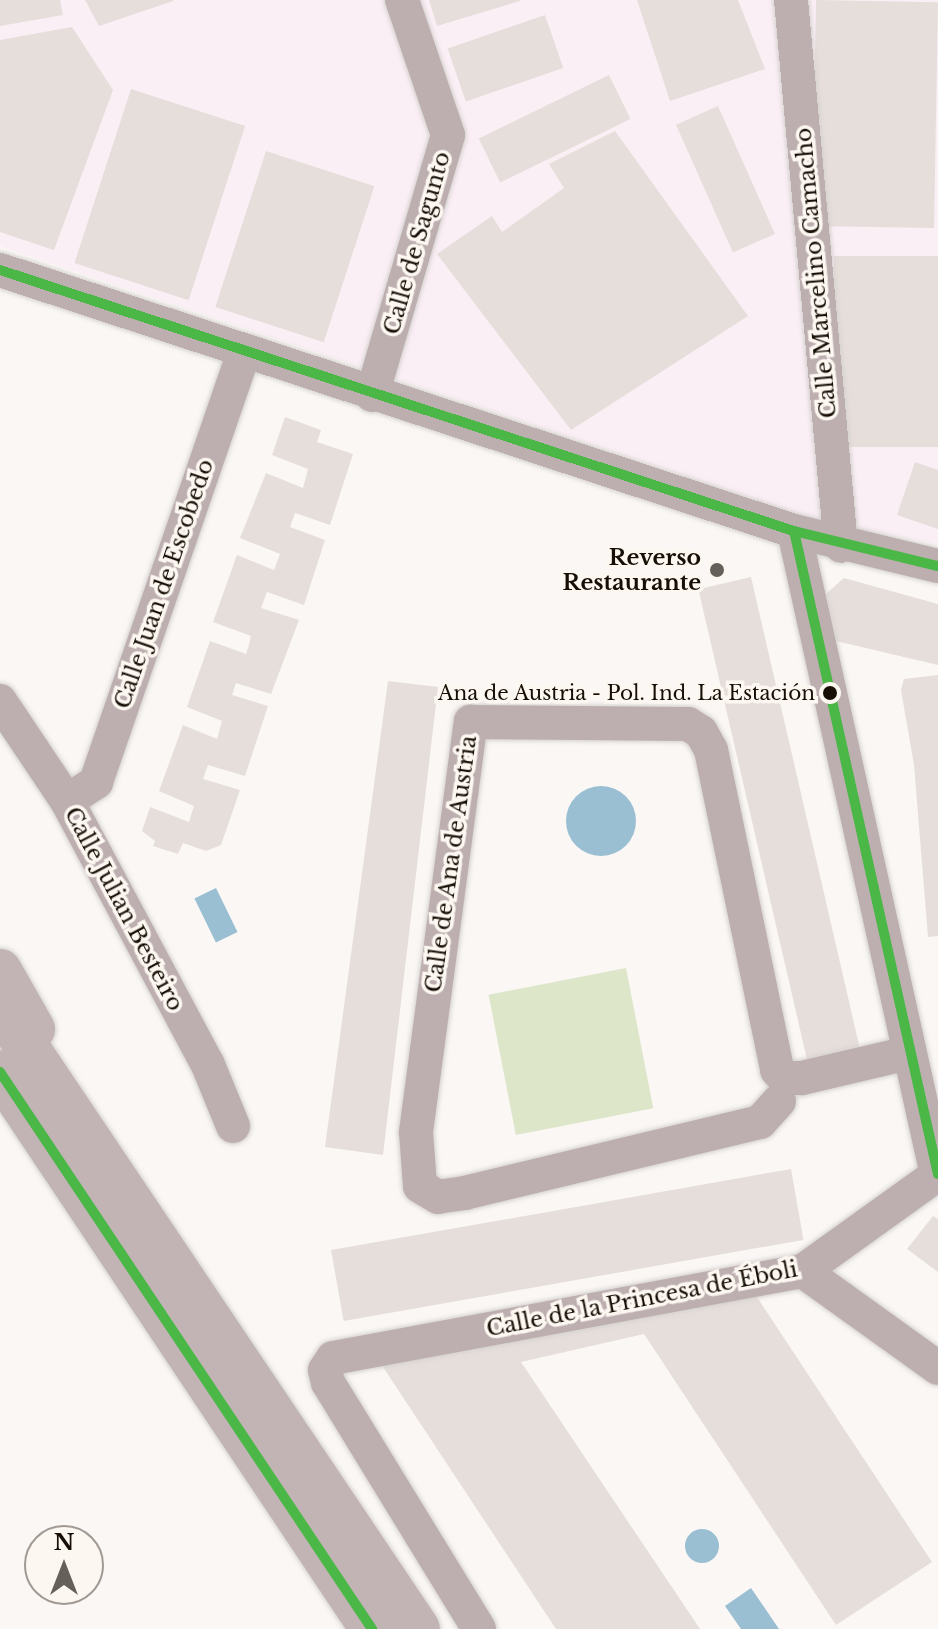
<!DOCTYPE html>
<html>
<head>
<meta charset="utf-8">
<style>
  body { margin:0 }
  #map { position:relative; width:938px; height:1629px; overflow:hidden; background:#faf7f5; font-family:"Libre Baskerville",serif }
  div>[style] { position:absolute }
  [style*='--x'] { left:calc(var(--x)*1px); top:calc(var(--y)*1px); width:calc(var(--w)*1px); rotate:calc(var(--a)*1deg) }
  .industrial>* { inset:0; background:#fbeff6 }
  .green>* { inset:0; background:#dee6ca; transform-origin:0 0 }
  .water>* { inset:0; background:#9abed2; transform-origin:0 0 }
  .round { border-radius:50% }
  .building>* { inset:0; background:#e6deda; transform-origin:0 0 }
  .roads { filter:drop-shadow(0 0 2px #d5d2d0) drop-shadow(0 0 2px #d5d2d0) }
  .minor>* { height:34px; margin:-17px; padding:0 17px; transform-origin:17px; border-radius:17px; background:#bdafb0 }
  .highway>* { height:44px; margin:-22px; padding:0 22px; transform-origin:22px; border-radius:22px; background:#c2b4b5 }
  .bus-1>* { height:10px; margin:-5px; padding:0 5px; transform-origin:5px; border-radius:5px; background:#4ab747 }
  .dots>* { width:22px; height:22px; translate:-50% -50%; box-sizing:border-box; border:4px solid #fdf7f2; border-radius:50% }
  span { translate:-50% -50%; white-space:nowrap; text-align:center; line-height:1.15; -webkit-text-stroke:7px #fdf7f2; paint-order:stroke }
  .bus-label { font-size:20px; color:#170f06 }
  .right { translate:-100% -50%; text-align:right }
  .street-label { font-size:22px; color:#170f06 }
  .poi-label { font-size:22px; color:#170f06; font-weight:700 }
  .north { position:absolute; left:24px; top:1525px; width:80px; height:80px; box-sizing:border-box; background:#fdf7f2; border:2px solid #a19a94; border-radius:50%; rotate:0deg; font-size:22px; font-weight:700; line-height:32px; text-align:center; color:#170f06 }
  .north::after { content:''; display:block; margin:auto; width:28px; height:36px; background:#66605a; clip-path:polygon(50% 0,100% 100%,50% 72%,0 100%) }
</style>
</head>
<body>
<div id="map">
  <div class="industrial">
    <i style="clip-path:polygon(0 0,938px 0,938px 544px,820px 521px,0 246px)"></i>
  </div>
  <div class="green">
    <i style="left:626px;top:968px;width:143px;height:140px;rotate:79deg"></i>
  </div>
  <div class="water">
    <i class="round" style="left:566px;top:786px;width:70px;height:70px"></i>
    <i style="left:216px;top:888px;width:49px;height:24px;rotate:64deg"></i>
    <i class="round" style="left:685px;top:1529px;width:34px;height:34px"></i>
    <i style="clip-path:polygon(751px 1588px,779px 1629px,741px 1629px,725px 1606px)"></i>
  </div>
  <div class="building">
    <i style="clip-path:polygon(0 0,60px 0,63px 15px,0 26px)"></i>
    <i style="clip-path:polygon(85px 0,173px 0,173px 1px,99px 26px)"></i>
    <i style="clip-path:polygon(429px 0,520px 0,520px 1px,437px 26px)"></i>
    <i style="clip-path:polygon(637px 0,738px 0,765px 69px,670px 101px)"></i>
    <i style="left:816px;top:0;width:122px;height:226px;rotate:1deg"></i>
    <i style="left:545px;top:15px;width:56px;height:103px;rotate:71deg"></i>
    <i style="clip-path:polygon(72px 27px,113px 90px,54px 250px,0 232px,0 40px)"></i>
    <i style="left:609px;top:75px;width:49px;height:145px;rotate:64deg"></i>
    <i style="left:131px;top:89px;width:120px;height:183px;rotate:18deg"></i>
    <i style="left:718px;top:106px;width:140px;height:46px;rotate:66deg"></i>
    <i style="clip-path:polygon(615px 131px,748px 316px,571px 430px,437px 254px,492px 216px,502px 232px,564px 188px,549px 164px)"></i>
    <i style="left:266px;top:151px;width:114px;height:164px;rotate:18deg"></i>
    <i style="left:938px;top:256px;width:191px;height:104px;rotate:90deg"></i>
    <i style="clip-path:polygon(285px 417px,321px 430px,317px 442px,353px 454px,330px 525px,295px 513px,290px 527px,325px 540px,304px 605px,267px 592px,261px 608px,299px 620px,271px 694px,236px 683px,232px 695px,268px 706px,245px 776px,208px 765px,203px 779px,240px 790px,221px 845px,206px 851px,183px 843px,178px 854px,153px 846px,155px 841px,142px 831px,150px 807px,189px 822px,194px 806px,159px 791px,183px 725px,217px 739px,222px 721px,187px 707px,210px 641px,246px 654px,249px 645px,251px 636px,213px 622px,237px 555px,274px 570px,280px 554px,240px 538px,266px 473px,303px 488px,308px 469px,272px 455px)"></i>
    <i style="clip-path:polygon(915px 462px,938px 470px,938px 529px,897px 515px)"></i>
    <i style="left:751px;top:577px;width:488px;height:54px;rotate:77deg"></i>
    <i style="clip-path:polygon(844px 578px,938px 604px,938px 665px,836px 641px,826px 594px)"></i>
    <i style="clip-path:polygon(938px 675px,938px 936px,928px 937px,914px 765px,901px 690px,904px 679px)"></i>
    <i style="clip-path:polygon(388px 681px,438px 687px,383px 1155px,325px 1147px)"></i>
    <i style="left:791px;top:1169px;width:72px;height:467px;rotate:80deg"></i>
    <i style="clip-path:polygon(933px 1216px,938px 1219px,938px 1272px,907px 1249px)"></i>
    <i style="clip-path:polygon(751px 1288px,932px 1562px,836px 1625px,644px 1334px,521px 1362px,700px 1629px,556px 1629px,381px 1364px)"></i>
  </div>
  <div class="roads">
    <div class="minor">
      <i style="--x:791;--y:0;--w:548;--a:84.77"></i>
      <i style="--x:0;--y:270;--w:836;--a:18.2"></i>
      <i style="--x:794;--y:531;--w:148;--a:13.7"></i>
      <i style="--x:372;--y:395;--w:271;--a:-73.7"></i>
      <i style="--x:448;--y:135;--w:143;--a:-108.8"></i>
      <i style="--x:794;--y:531;--w:660;--a:77.48"></i>
      <i style="--x:0;--y:701;--w:120;--a:56.2"></i>
      <i style="--x:67;--y:801;--w:299;--a:61.9"></i>
      <i style="--x:208;--y:1065;--w:66;--a:67.7"></i>
      <i style="--x:67;--y:801;--w:35;--a:-33"></i>
      <i style="--x:96;--y:782;--w:455;--a:-71"></i>
      <i style="--x:779;--y:1101;--w:28;--a:132"></i>
      <i style="--x:760;--y:1122;--w:303;--a:166.5"></i>
      <i style="--x:465;--y:1193;--w:27;--a:172"></i>
      <i style="--x:438;--y:1197;--w:21;--a:-149"></i>
      <i style="--x:420;--y:1186;--w:54;--a:-94.2"></i>
      <i style="--x:416;--y:1132;--w:414;--a:-82.4"></i>
      <i style="--x:471;--y:722;--w:217;--a:0.5"></i>
      <i style="--x:688;--y:724;--w:15;--a:32"></i>
      <i style="--x:701;--y:732;--w:21;--a:61"></i>
      <i style="--x:711;--y:750;--w:327;--a:78.3"></i>
      <i style="--x:777;--y:1070;--w:11;--a:49"></i>
      <i style="--x:784;--y:1078;--w:18;--a:0"></i>
      <i style="--x:802;--y:1078;--w:110;--a:-13.2"></i>
      <i style="--x:803;--y:1271;--w:166;--a:35.7"></i>
      <i style="--x:479;--y:1629;--w:289;--a:-121.5"></i>
      <i style="--x:328;--y:1383;--w:13;--a:-103"></i>
      <i style="--x:325;--y:1370;--w:14;--a:-56"></i>
      <i style="--x:333;--y:1358;--w:478;--a:-10.5"></i>
      <i style="--x:803;--y:1271;--w:166;--a:-35.7"></i>
    </div>
    <div class="highway">
      <i style="--x:0;--y:971;--w:67;--a:60.4"></i>
      <i style="--x:0;--y:1007;--w:749;--a:56.1"></i>
      <i style="--x:0;--y:1072;--w:670;--a:56.26"></i>
    </div>
  </div>
  <div class="bus-1">
    <i style="--x:0;--y:270;--w:836;--a:18.2"></i>
    <i style="--x:794;--y:531;--w:148;--a:13.7"></i>
    <i style="--x:794;--y:531;--w:659;--a:77.38"></i>
    <i style="--x:0;--y:1072;--w:670;--a:56.26"></i>
  </div>
  <div class="dots">
    <i style="left:717px;top:570px;background:#66605a"></i>
    <i style="left:830px;top:693px;background:#170f06"></i>
  </div>
  <div class="bus-label">
    <span class="right" style="left:815px;top:693px">Ana de Austria - Pol. Ind. La Estación</span>
  </div>
  <div class="street-label">
    <span style="left:417px;top:243px;rotate:-74deg">Calle de Sagunto</span>
    <span style="left:816px;top:273px;rotate:-95deg">Calle Marcelino Camacho</span>
    <span style="left:164px;top:584px;rotate:-71deg">Calle Juan de Escobedo</span>
    <span style="left:451px;top:864px;rotate:-82deg">Calle de Ana de Austria</span>
    <span style="left:124px;top:909px;rotate:62deg">Calle Julian Besteiro</span>
    <span style="left:642px;top:1299px;rotate:-11deg">Calle de la Princesa de Éboli</span>
  </div>
  <div class="poi-label">
    <span class="right" style="left:701px;top:570px">Reverso<br>Restaurante</span>
  </div>
  <div class="north">N</div>
</div>
</body>
</html>
